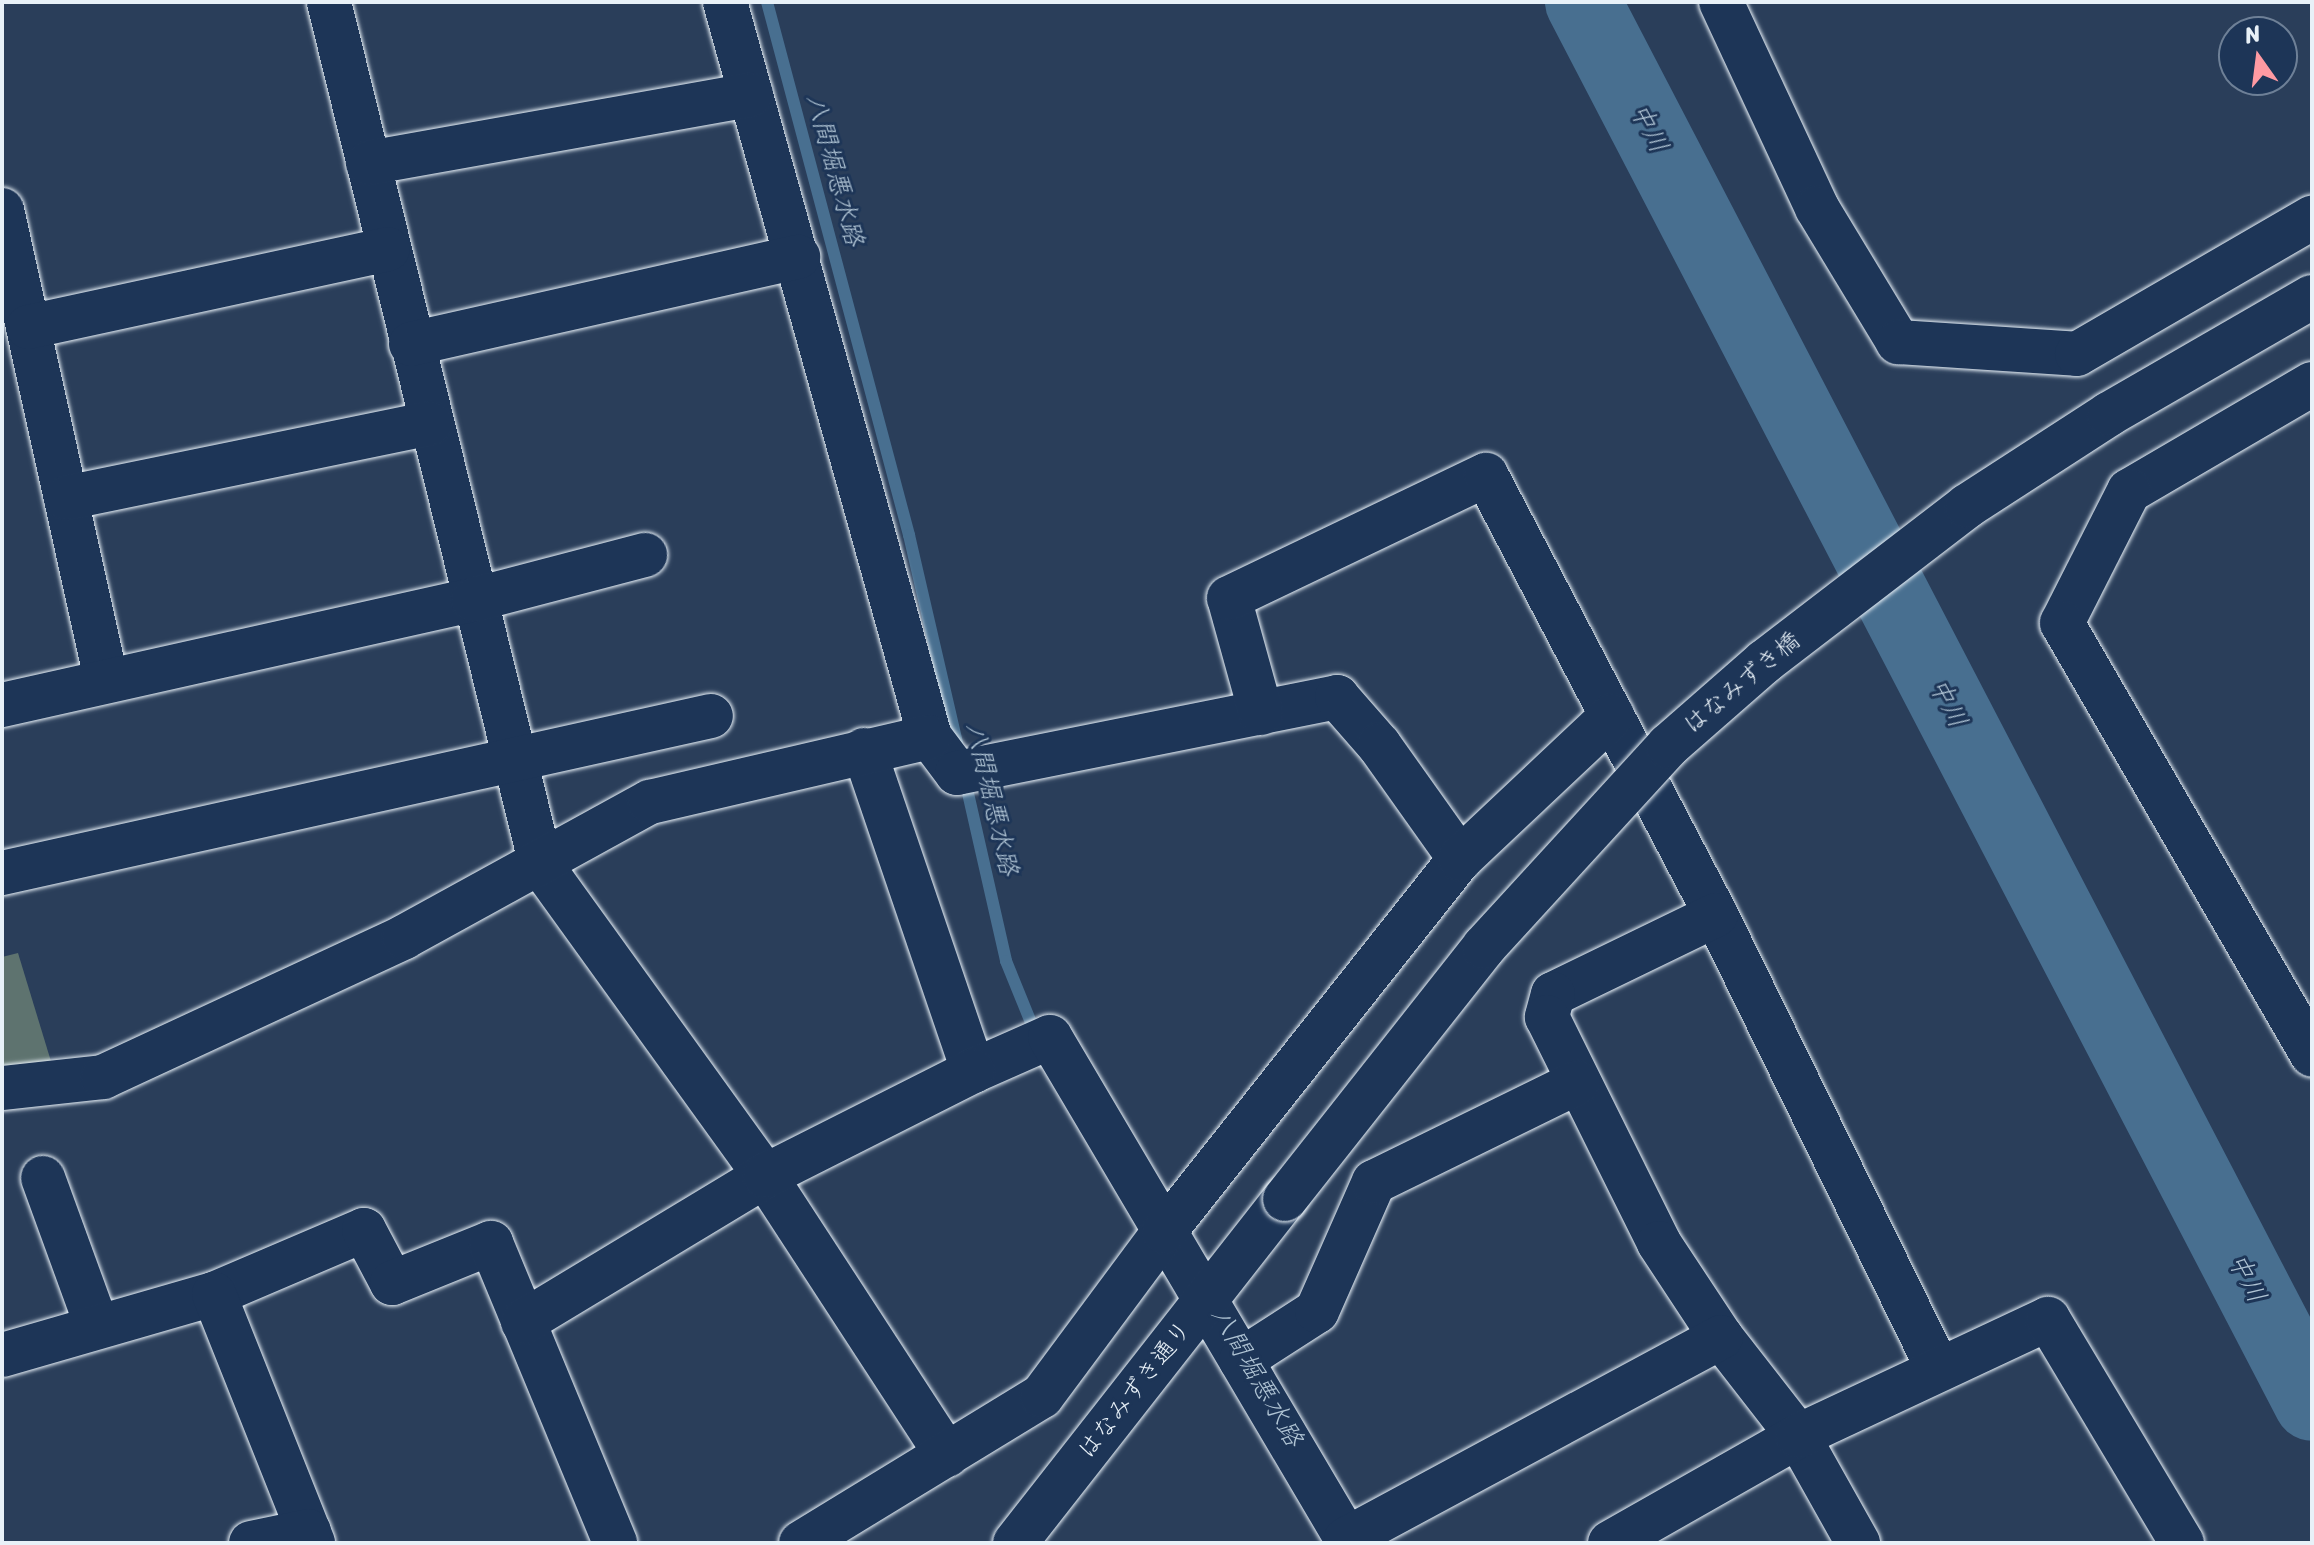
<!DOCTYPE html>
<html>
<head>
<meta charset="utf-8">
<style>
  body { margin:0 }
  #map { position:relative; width:2314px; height:1545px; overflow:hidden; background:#2a3e5a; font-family:Sriracha,"Klee One",sans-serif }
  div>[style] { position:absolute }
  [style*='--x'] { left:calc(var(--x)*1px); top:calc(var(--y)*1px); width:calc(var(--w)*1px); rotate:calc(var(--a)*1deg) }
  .green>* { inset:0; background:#5e736f }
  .stream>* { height:12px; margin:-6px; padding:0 6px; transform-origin:6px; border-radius:6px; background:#486f90 }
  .river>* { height:76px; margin:-38px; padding:0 38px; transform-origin:38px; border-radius:38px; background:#486f90 }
  .roads { filter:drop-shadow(0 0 2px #e8f1f8) drop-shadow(0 0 2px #e8f1f8) }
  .minor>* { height:44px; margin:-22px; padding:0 22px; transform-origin:22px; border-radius:22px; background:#1d3557 }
  .bridges { filter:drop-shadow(0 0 2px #e8f1f8) drop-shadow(0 0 2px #e8f1f8) }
  .minor-bridge>* { height:44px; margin:-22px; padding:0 22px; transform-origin:22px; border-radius:22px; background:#1d3557 }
  span { translate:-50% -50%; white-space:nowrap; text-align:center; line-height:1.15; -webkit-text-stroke:6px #1d3557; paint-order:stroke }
  .street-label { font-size:24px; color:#e8f1f8 }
  .water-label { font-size:26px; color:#b0c4d4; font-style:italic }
  .frame { position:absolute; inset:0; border:4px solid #e8f1f8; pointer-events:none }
  .north { position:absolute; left:2218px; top:16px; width:80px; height:80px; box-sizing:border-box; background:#1d3557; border:2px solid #6e8097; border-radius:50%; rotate:346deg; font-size:22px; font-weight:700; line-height:32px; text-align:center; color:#e8f1f8 }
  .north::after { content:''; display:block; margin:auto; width:28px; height:36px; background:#ff9aa2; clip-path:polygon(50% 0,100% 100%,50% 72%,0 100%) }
</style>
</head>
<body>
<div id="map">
  <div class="green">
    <i style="clip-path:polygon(18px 953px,53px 1068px,2px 1073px,2px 957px)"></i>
  </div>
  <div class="stream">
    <i style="--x:767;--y:2;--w:552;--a:75.08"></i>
    <i style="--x:909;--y:535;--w:218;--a:77"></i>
    <i style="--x:965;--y:780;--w:186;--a:77.2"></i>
    <i style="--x:1006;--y:961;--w:80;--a:67.9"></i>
  </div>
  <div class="river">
    <i style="--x:1583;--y:2;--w:1579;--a:62.51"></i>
  </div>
  <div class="roads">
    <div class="minor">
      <i style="--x:329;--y:2;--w:889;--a:76.2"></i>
      <i style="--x:541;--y:865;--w:383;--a:54.2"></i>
      <i style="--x:765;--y:1176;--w:333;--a:56.9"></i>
      <i style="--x:725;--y:2;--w:763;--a:74.42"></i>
      <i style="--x:930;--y:737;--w:45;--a:53.1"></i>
      <i style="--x:957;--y:773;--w:388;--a:-11.3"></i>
      <i style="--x:1337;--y:697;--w:64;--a:48.8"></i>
      <i style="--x:1379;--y:745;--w:140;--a:54.6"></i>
      <i style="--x:1721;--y:2;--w:227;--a:65"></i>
      <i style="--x:1817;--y:208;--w:157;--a:58.8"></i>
      <i style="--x:1898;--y:342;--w:179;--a:3.8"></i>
      <i style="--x:2077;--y:354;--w:272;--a:-30.1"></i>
      <i style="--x:368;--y:163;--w:389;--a:-10.1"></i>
      <i style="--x:2;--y:210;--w:481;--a:77.5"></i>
      <i style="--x:28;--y:327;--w:368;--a:-12.2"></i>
      <i style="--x:411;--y:344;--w:397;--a:-12.7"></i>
      <i style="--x:2312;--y:384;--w:212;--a:149.7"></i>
      <i style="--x:2129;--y:491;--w:148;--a:116.9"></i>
      <i style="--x:2062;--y:623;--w:499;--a:59.9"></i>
      <i style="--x:66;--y:498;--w:372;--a:-11.6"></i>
      <i style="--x:2;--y:705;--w:483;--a:-12.6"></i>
      <i style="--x:473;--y:600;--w:178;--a:-14.7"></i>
      <i style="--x:1261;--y:713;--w:119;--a:-105.5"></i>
      <i style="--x:1229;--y:598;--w:285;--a:-25.6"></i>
      <i style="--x:1486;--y:475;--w:496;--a:62.4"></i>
      <i style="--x:1716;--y:915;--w:505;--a:63.94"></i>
      <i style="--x:864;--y:750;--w:339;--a:71.2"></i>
      <i style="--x:973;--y:1071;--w:84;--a:-23.8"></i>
      <i style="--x:1050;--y:1037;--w:588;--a:59.42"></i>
      <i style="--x:2;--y:873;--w:726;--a:-12.49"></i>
      <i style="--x:1716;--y:915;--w:181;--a:154.1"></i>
      <i style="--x:1553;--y:994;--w:24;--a:105"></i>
      <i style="--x:1547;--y:1017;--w:252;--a:63.6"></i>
      <i style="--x:1659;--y:1243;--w:113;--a:56.6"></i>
      <i style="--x:1721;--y:1337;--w:125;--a:52.1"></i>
      <i style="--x:1798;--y:1436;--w:123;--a:60.7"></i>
      <i style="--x:2;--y:1088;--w:102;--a:-6.2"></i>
      <i style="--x:103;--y:1077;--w:332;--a:-24.9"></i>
      <i style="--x:404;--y:937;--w:281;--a:-28.8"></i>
      <i style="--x:650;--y:802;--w:287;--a:-13.1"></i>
      <i style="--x:43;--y:1178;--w:158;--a:70"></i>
      <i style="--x:214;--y:1294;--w:163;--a:-23.1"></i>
      <i style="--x:364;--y:1230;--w:60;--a:62.2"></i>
      <i style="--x:392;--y:1283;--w:107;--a:-22"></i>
      <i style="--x:491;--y:1243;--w:325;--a:67.5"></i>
      <i style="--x:523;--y:1322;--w:283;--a:-31.1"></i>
      <i style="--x:765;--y:1176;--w:233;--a:-26.8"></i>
      <i style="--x:2;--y:1355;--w:221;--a:-16.1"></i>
      <i style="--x:214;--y:1294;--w:268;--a:68.3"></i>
      <i style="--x:1241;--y:1360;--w:90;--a:-32.8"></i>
      <i style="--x:1317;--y:1311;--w:141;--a:-66.2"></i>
      <i style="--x:1374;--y:1182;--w:227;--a:-26.1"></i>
      <i style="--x:1346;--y:1539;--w:426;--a:-28.3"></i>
      <i style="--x:251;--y:1543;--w:59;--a:-11.7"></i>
      <i style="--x:801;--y:1543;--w:282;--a:-31.4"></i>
      <i style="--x:1042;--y:1396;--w:204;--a:-53.4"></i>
      <i style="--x:1164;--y:1232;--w:476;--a:-51.6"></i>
      <i style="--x:1460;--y:859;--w:209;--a:-43.3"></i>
      <i style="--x:1015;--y:1543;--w:437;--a:-51.9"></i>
      <i style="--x:1610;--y:1543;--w:216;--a:-29.6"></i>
      <i style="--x:1798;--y:1436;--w:276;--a:-25.1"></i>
      <i style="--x:2048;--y:1319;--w:261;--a:59.1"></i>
    </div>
  </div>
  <div class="bridges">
    <div class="minor-bridge">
      <i style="--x:1285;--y:1199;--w:321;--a:-51.7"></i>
      <i style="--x:1484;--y:947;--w:273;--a:-47.5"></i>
      <i style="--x:1668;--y:746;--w:128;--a:-41.2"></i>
      <i style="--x:1764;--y:662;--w:256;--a:-37.5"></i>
      <i style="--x:1967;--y:506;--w:169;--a:-32.9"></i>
      <i style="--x:2109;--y:414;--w:234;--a:-30"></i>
    </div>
  </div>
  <div class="street-label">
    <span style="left:1742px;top:683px;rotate:-40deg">はなみずき橋</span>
    <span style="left:1135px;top:1390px;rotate:-52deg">はなみずき通り</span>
  </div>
  <div class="water-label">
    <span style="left:1649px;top:128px;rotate:63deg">中川</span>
    <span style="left:835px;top:170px;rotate:75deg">八間堀悪水路</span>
    <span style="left:1948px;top:703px;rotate:63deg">中川</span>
    <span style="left:992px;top:799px;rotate:77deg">八間堀悪水路</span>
    <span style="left:2247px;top:1278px;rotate:63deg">中川</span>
    <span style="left:1257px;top:1377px;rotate:60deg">八間堀悪水路</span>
  </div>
  <div class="frame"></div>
  <div class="north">N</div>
</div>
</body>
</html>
